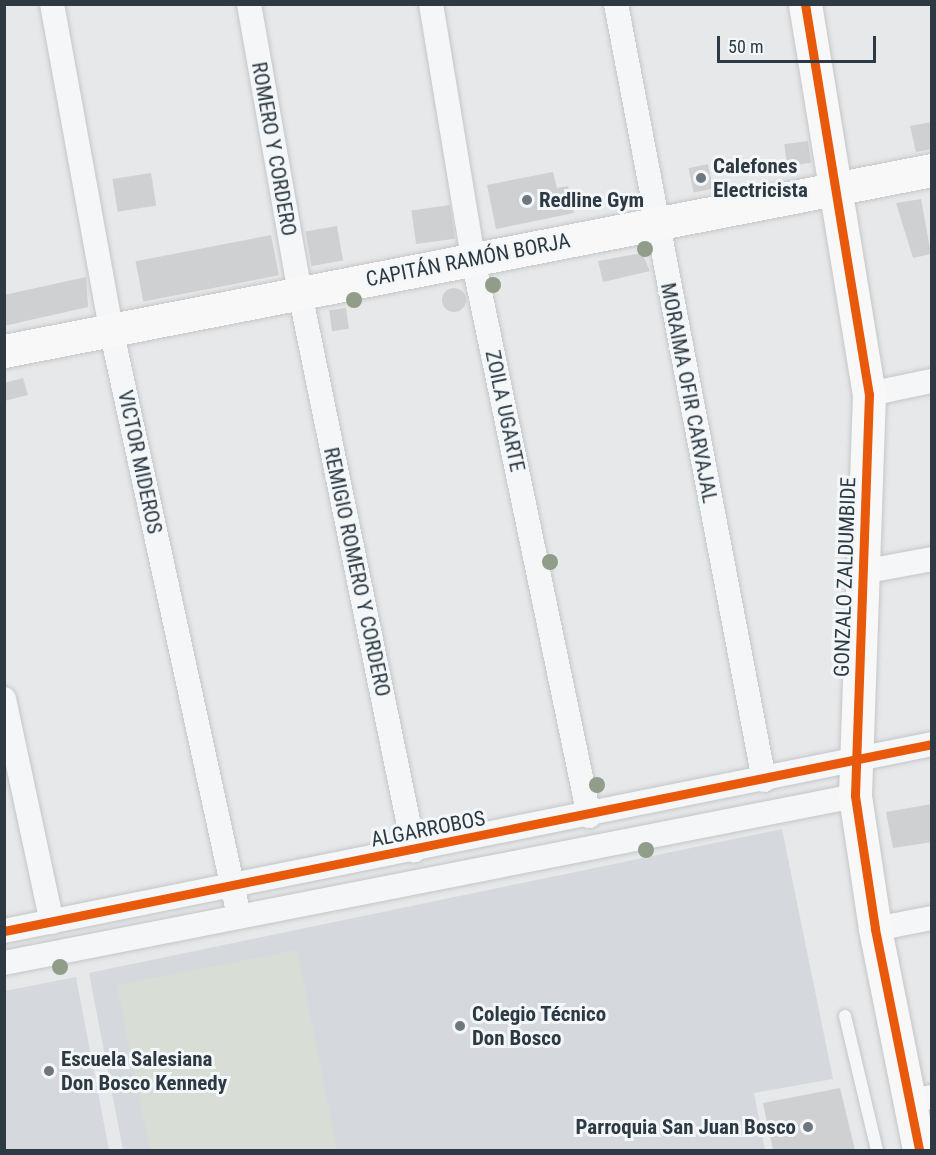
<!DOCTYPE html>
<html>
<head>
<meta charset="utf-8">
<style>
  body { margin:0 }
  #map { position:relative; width:936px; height:1155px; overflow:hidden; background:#e6e8ea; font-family:"Roboto Condensed",sans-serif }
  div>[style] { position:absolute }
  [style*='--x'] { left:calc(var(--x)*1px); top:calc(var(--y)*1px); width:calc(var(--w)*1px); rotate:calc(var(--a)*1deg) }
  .built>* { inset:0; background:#d5d8dd }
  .green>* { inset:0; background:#d8ded6 }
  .building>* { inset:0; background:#ced0d2; transform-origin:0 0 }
  .round { border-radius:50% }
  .roads { filter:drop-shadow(0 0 2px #c4c6c8) drop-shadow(0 0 2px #c4c6c8) }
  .lane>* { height:12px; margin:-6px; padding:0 6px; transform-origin:6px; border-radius:6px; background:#f5f6f7 }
  .street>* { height:24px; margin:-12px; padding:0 12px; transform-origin:12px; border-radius:12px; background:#f5f6f7 }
  .secondary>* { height:33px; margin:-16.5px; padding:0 16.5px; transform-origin:16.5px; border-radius:16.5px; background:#f8f8f8 }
  .cycleway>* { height:9px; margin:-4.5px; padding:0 4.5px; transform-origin:4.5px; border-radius:4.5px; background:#e8590c }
  .trees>* { width:16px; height:16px; margin:-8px; border-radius:50%; background:#909d89 }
  .dots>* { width:16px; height:16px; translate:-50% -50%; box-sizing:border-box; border:3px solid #f4f7f9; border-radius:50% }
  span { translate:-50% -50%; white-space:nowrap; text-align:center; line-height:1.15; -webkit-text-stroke:6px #f4f7f9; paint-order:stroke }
  .street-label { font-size:21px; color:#2d3a43 }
  .poi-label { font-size:21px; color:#2d3a43; font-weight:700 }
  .left { translate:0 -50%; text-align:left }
  .right { translate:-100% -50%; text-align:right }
  .frame { position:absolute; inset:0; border:6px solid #2d3a43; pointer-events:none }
  .scale { position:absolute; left:717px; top:36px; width:159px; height:27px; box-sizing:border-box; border:3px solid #2d3a43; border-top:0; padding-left:8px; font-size:18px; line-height:21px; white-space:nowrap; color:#2d3a43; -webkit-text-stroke:4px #f4f7f9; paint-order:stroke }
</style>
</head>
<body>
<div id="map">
  <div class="built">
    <i style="clip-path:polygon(782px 829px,833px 1079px,754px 1093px,765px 1150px,123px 1150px,89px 973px)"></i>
    <i style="clip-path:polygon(76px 977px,109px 1150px,5px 1150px,5px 991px)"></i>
  </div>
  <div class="green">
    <i style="clip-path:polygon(297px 950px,337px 1150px,150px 1150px,117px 985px)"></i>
  </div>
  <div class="building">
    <i style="clip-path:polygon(932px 122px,932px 149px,916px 152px,910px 126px)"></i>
    <i style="left:808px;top:141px;width:22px;height:24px;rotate:82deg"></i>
    <i style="left:708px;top:164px;width:25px;height:20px;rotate:78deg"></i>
    <i style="clip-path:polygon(553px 172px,557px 188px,568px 186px,574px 213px,496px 229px,487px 185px)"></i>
    <i style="left:151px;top:173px;width:33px;height:39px;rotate:81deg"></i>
    <i style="clip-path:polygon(921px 199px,931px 254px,913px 258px,896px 203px)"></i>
    <i style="left:450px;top:205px;width:34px;height:39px;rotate:82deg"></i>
    <i style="left:337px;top:226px;width:35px;height:32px;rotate:80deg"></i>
    <i style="left:271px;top:235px;width:41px;height:138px;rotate:79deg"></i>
    <i style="clip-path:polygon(642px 253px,650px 271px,603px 282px,598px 261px)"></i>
    <i style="clip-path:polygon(86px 277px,88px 307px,4px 326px,4px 295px)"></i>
    <i class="round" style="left:442px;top:288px;width:24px;height:24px"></i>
    <i style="left:346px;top:308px;width:21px;height:17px;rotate:82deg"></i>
    <i style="clip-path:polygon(23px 378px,28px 395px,4px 401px,4px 383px)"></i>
    <i style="clip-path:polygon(932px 804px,932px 842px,893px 848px,886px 812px)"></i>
    <i style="clip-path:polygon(840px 1088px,855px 1150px,773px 1150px,763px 1103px)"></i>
  </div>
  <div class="roads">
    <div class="lane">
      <i style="--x:845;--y:1016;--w:138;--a:76.6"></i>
    </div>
    <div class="street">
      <i style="--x:52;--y:4;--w:330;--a:79.7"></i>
      <i style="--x:111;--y:329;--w:601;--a:77.7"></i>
      <i style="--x:249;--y:4;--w:293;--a:80"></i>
      <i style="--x:300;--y:293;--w:569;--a:78.43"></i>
      <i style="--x:431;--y:4;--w:258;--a:80.6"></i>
      <i style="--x:473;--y:259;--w:569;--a:78.24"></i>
      <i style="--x:616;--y:4;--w:790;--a:79.2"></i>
      <i style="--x:869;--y:394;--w:64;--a:-11.7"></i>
      <i style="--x:862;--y:572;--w:71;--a:-10.5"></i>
      <i style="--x:4;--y:699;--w:228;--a:77.9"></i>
      <i style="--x:875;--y:929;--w:58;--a:-10.9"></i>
      <i style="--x:4;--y:931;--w:947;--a:-11.39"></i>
      <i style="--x:4;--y:963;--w:867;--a:-11.1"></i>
      <i style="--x:909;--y:1101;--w:23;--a:-10"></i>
    </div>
    <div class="secondary">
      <i style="--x:805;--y:4;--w:395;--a:80.7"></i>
      <i style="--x:869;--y:394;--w:402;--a:92"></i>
      <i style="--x:855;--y:796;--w:134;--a:81.4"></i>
      <i style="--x:875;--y:929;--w:225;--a:78.7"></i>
      <i style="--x:4;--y:351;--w:945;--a:-11.04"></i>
    </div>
  </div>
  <div class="cycleway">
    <i style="--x:805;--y:4;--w:395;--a:80.7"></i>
    <i style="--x:869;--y:394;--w:402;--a:92"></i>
    <i style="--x:855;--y:796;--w:134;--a:81.4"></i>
    <i style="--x:875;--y:929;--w:225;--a:78.7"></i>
    <i style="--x:4;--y:931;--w:947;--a:-11.39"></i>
  </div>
  <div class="trees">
    <i style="left:645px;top:249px"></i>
    <i style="left:493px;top:285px"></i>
    <i style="left:354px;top:300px"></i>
    <i style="left:550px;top:562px"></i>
    <i style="left:597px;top:785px"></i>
    <i style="left:646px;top:850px"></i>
    <i style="left:60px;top:967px"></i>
  </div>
  <div class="dots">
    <i style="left:701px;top:178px;background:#6e777d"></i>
    <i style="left:527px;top:200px;background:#6e777d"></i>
    <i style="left:460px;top:1026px;background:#6e777d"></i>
    <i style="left:49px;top:1071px;background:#6e777d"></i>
    <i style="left:808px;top:1127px;background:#6e777d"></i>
  </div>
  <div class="street-label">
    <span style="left:274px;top:149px;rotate:80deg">ROMERO Y CORDERO</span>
    <span style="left:468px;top:260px;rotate:-11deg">CAPITÁN RAMÓN BORJA</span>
    <span style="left:689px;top:393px;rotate:79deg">MORAIMA OFIR CARVAJAL</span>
    <span style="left:505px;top:411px;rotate:78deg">ZOILA UGARTE</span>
    <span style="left:140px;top:462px;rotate:78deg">VICTOR MIDEROS</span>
    <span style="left:357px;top:572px;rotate:78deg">REMIGIO ROMERO Y CORDERO</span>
    <span style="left:845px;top:577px;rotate:-88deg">GONZALO ZALDUMBIDE</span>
    <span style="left:428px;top:829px;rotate:-11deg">ALGARROBOS</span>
  </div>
  <div class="poi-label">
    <span class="left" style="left:713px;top:178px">Calefones<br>Electricista</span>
    <span class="left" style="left:539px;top:200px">Redline Gym</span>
    <span class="left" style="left:472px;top:1026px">Colegio Técnico<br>Don Bosco</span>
    <span class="left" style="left:61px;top:1071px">Escuela Salesiana<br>Don Bosco Kennedy</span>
    <span class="right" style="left:796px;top:1127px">Parroquia San Juan Bosco</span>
  </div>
  <div class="frame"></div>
  <div class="scale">50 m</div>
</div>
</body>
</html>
